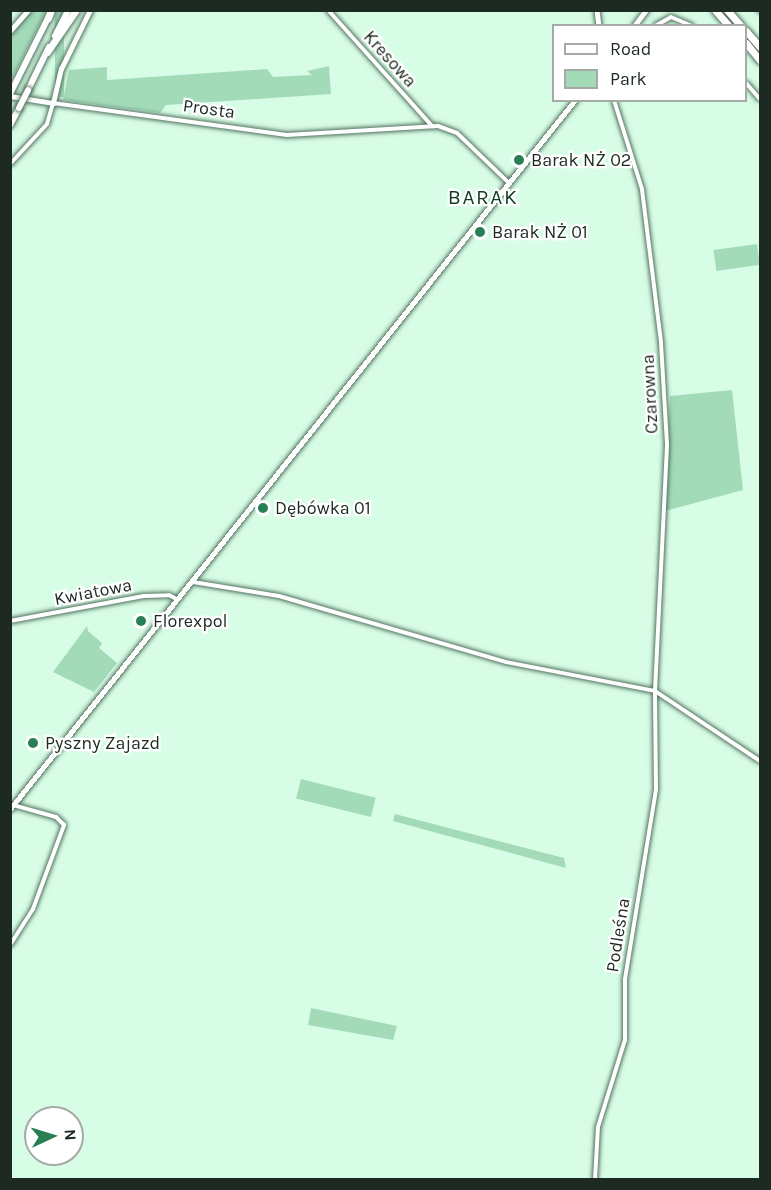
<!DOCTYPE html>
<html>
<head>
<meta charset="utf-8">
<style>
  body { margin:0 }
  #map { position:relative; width:771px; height:1190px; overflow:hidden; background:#d8fde6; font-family:Karla,sans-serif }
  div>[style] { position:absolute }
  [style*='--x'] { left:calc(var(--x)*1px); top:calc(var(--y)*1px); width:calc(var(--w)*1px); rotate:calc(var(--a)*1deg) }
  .green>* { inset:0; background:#a3dbb9; transform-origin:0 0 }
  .roads { filter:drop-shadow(0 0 2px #52735f) drop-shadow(0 0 2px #52735f) }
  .minor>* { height:4px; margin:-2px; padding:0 2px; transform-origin:2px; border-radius:2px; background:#fff }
  .tertiary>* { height:4.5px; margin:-2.25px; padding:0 2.25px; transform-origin:2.25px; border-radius:2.25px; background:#fff }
  .primary>* { height:6px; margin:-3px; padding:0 3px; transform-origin:3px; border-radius:3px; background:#fff }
  .motorway>* { height:7px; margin:-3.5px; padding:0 3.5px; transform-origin:3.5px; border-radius:3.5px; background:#fff }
  .bridges { filter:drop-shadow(0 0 2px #52735f) drop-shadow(0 0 2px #52735f) }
  .primary-bridge>* { height:6px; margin:-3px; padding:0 3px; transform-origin:3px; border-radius:3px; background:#fff }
  .dots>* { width:16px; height:16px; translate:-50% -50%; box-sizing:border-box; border:3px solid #fff; border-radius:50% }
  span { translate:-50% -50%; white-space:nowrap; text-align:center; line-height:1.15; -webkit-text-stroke:4.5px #fff; paint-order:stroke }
  .street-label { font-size:18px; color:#1c2a21 }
  .poi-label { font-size:18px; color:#1c2a21 }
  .left { translate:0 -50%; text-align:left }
  .quarter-label { font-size:21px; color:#123b26; letter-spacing:1.5px }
  .frame { position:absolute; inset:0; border:12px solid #1c2a21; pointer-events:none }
  .legend { position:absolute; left:552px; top:24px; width:195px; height:78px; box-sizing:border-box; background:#fff; border:2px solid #a4aaa6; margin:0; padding:8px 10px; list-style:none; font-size:18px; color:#1c2a21 }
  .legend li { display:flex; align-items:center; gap:12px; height:30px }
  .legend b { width:30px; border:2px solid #a4aaa6 }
  .north { position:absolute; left:24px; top:1106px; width:60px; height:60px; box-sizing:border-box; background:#fff; border:2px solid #a4aaa6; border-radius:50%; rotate:86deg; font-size:16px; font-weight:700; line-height:24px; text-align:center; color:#1c2a21 }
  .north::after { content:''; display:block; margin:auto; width:21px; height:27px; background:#277f53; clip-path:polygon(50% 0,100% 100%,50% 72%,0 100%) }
</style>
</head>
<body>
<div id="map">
  <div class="green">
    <i style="clip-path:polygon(31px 11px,46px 11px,12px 79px,11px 34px)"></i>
    <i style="left:55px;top:11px;width:9px;height:86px"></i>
    <i style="clip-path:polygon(329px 66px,331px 94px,166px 105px,160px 113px,63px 100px,69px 70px,107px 67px,107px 80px,267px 69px,273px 77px,312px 75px,307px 71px)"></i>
    <i style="left:757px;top:244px;width:21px;height:44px;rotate:82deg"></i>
    <i style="clip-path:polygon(732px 390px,743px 490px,665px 511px,670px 396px)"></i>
    <i style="clip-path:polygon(87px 626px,88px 631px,102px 643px,99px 648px,117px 663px,94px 692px,53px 672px)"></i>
    <i style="left:301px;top:779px;width:77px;height:20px;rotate:14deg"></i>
    <i style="clip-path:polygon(395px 814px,564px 858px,566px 868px,393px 821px)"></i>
    <i style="clip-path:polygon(311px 1008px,397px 1026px,393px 1040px,308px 1025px)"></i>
  </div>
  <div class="roads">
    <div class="minor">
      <i style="--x:328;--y:10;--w:156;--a:48.1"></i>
      <i style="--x:760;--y:10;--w:1;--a:90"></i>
      <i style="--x:655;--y:26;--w:18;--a:-29"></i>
      <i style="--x:671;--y:17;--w:23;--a:23"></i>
      <i style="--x:746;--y:83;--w:21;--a:49"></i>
      <i style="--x:10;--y:164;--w:54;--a:-47.2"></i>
      <i style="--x:47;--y:124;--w:22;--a:-74"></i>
      <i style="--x:53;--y:103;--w:236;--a:7.8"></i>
      <i style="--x:287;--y:135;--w:151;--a:-3.4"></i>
      <i style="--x:438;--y:126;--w:20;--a:20"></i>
      <i style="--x:457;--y:133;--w:72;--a:43.9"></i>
      <i style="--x:193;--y:582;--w:87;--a:9.2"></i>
      <i style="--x:279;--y:596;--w:236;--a:16.2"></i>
      <i style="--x:506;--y:662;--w:152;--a:11"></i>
      <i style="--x:655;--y:691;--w:126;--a:33.7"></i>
      <i style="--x:10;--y:621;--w:136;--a:-10.6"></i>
      <i style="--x:144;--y:596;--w:25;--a:-2"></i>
      <i style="--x:169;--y:595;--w:10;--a:29"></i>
      <i style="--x:10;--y:945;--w:43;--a:-57.4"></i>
      <i style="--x:33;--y:909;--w:90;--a:-69.7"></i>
      <i style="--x:64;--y:825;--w:11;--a:-135"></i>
      <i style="--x:56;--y:817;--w:45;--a:-164.4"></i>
      <i style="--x:595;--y:1180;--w:53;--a:-86.8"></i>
      <i style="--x:598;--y:1127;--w:91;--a:-72.8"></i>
      <i style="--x:625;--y:1040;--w:61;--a:-90"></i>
      <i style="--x:625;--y:979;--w:193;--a:-80.7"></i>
      <i style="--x:656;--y:789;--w:98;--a:-90.6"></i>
      <i style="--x:655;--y:691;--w:247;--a:-87.2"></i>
      <i style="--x:667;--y:444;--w:102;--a:-93.4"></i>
      <i style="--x:661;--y:342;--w:154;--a:-97.1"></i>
      <i style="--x:642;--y:189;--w:93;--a:-107.5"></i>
    </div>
    <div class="tertiary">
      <i style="--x:597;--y:10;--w:16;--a:83"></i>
      <i style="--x:634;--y:26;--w:20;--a:-53"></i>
      <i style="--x:10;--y:31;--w:28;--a:-49"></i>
      <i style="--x:10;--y:96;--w:44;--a:9.2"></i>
      <i style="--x:53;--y:103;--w:35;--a:-77"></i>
      <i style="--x:61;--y:69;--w:66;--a:-63.8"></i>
      <i style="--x:10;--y:809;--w:907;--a:-51.45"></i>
    </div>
    <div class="primary">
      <i style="--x:55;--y:36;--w:29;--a:-63"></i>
      <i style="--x:28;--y:90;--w:48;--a:-64"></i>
      <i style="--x:10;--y:94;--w:89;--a:-63.4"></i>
      <i style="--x:10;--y:125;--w:19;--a:-62"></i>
    </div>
    <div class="motorway">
      <i style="--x:715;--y:10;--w:21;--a:49"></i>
      <i style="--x:727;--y:10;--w:21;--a:49"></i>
      <i style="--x:48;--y:18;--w:9;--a:-69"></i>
      <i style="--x:746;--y:31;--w:21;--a:49"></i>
      <i style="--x:746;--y:43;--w:22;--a:51"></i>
      <i style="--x:47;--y:52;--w:51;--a:-55.4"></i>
    </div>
  </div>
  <div class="bridges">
    <div class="primary-bridge">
      <i style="--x:19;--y:108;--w:20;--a:-63"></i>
    </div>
  </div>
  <div class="dots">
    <i style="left:519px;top:160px;background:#277f53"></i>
    <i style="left:480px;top:232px;background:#277f53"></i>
    <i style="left:263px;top:508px;background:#277f53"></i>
    <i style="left:141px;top:621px;background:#277f53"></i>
    <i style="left:33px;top:743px;background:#277f53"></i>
  </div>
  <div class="street-label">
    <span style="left:390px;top:59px;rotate:48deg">Kresowa</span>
    <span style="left:209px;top:109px;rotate:8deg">Prosta</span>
    <span style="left:650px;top:394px;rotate:-93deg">Czarowna</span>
    <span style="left:93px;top:592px;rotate:-11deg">Kwiatowa</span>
    <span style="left:618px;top:935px;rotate:-81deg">Podleśna</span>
  </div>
  <div class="poi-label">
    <span class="left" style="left:531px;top:160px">Barak NŻ 02</span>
    <span class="left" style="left:492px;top:232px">Barak NŻ 01</span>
    <span class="left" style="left:275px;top:508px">Dębówka 01</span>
    <span class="left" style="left:153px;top:621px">Florexpol</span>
    <span class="left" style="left:45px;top:743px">Pyszny Zajazd</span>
  </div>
  <div class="quarter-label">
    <span style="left:483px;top:197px">BARAK</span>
  </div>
  <div class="frame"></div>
  <ul class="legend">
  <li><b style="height:8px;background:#fff"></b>Road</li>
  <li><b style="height:16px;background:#a3dbb9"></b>Park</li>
  </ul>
  <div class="north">N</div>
</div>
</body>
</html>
